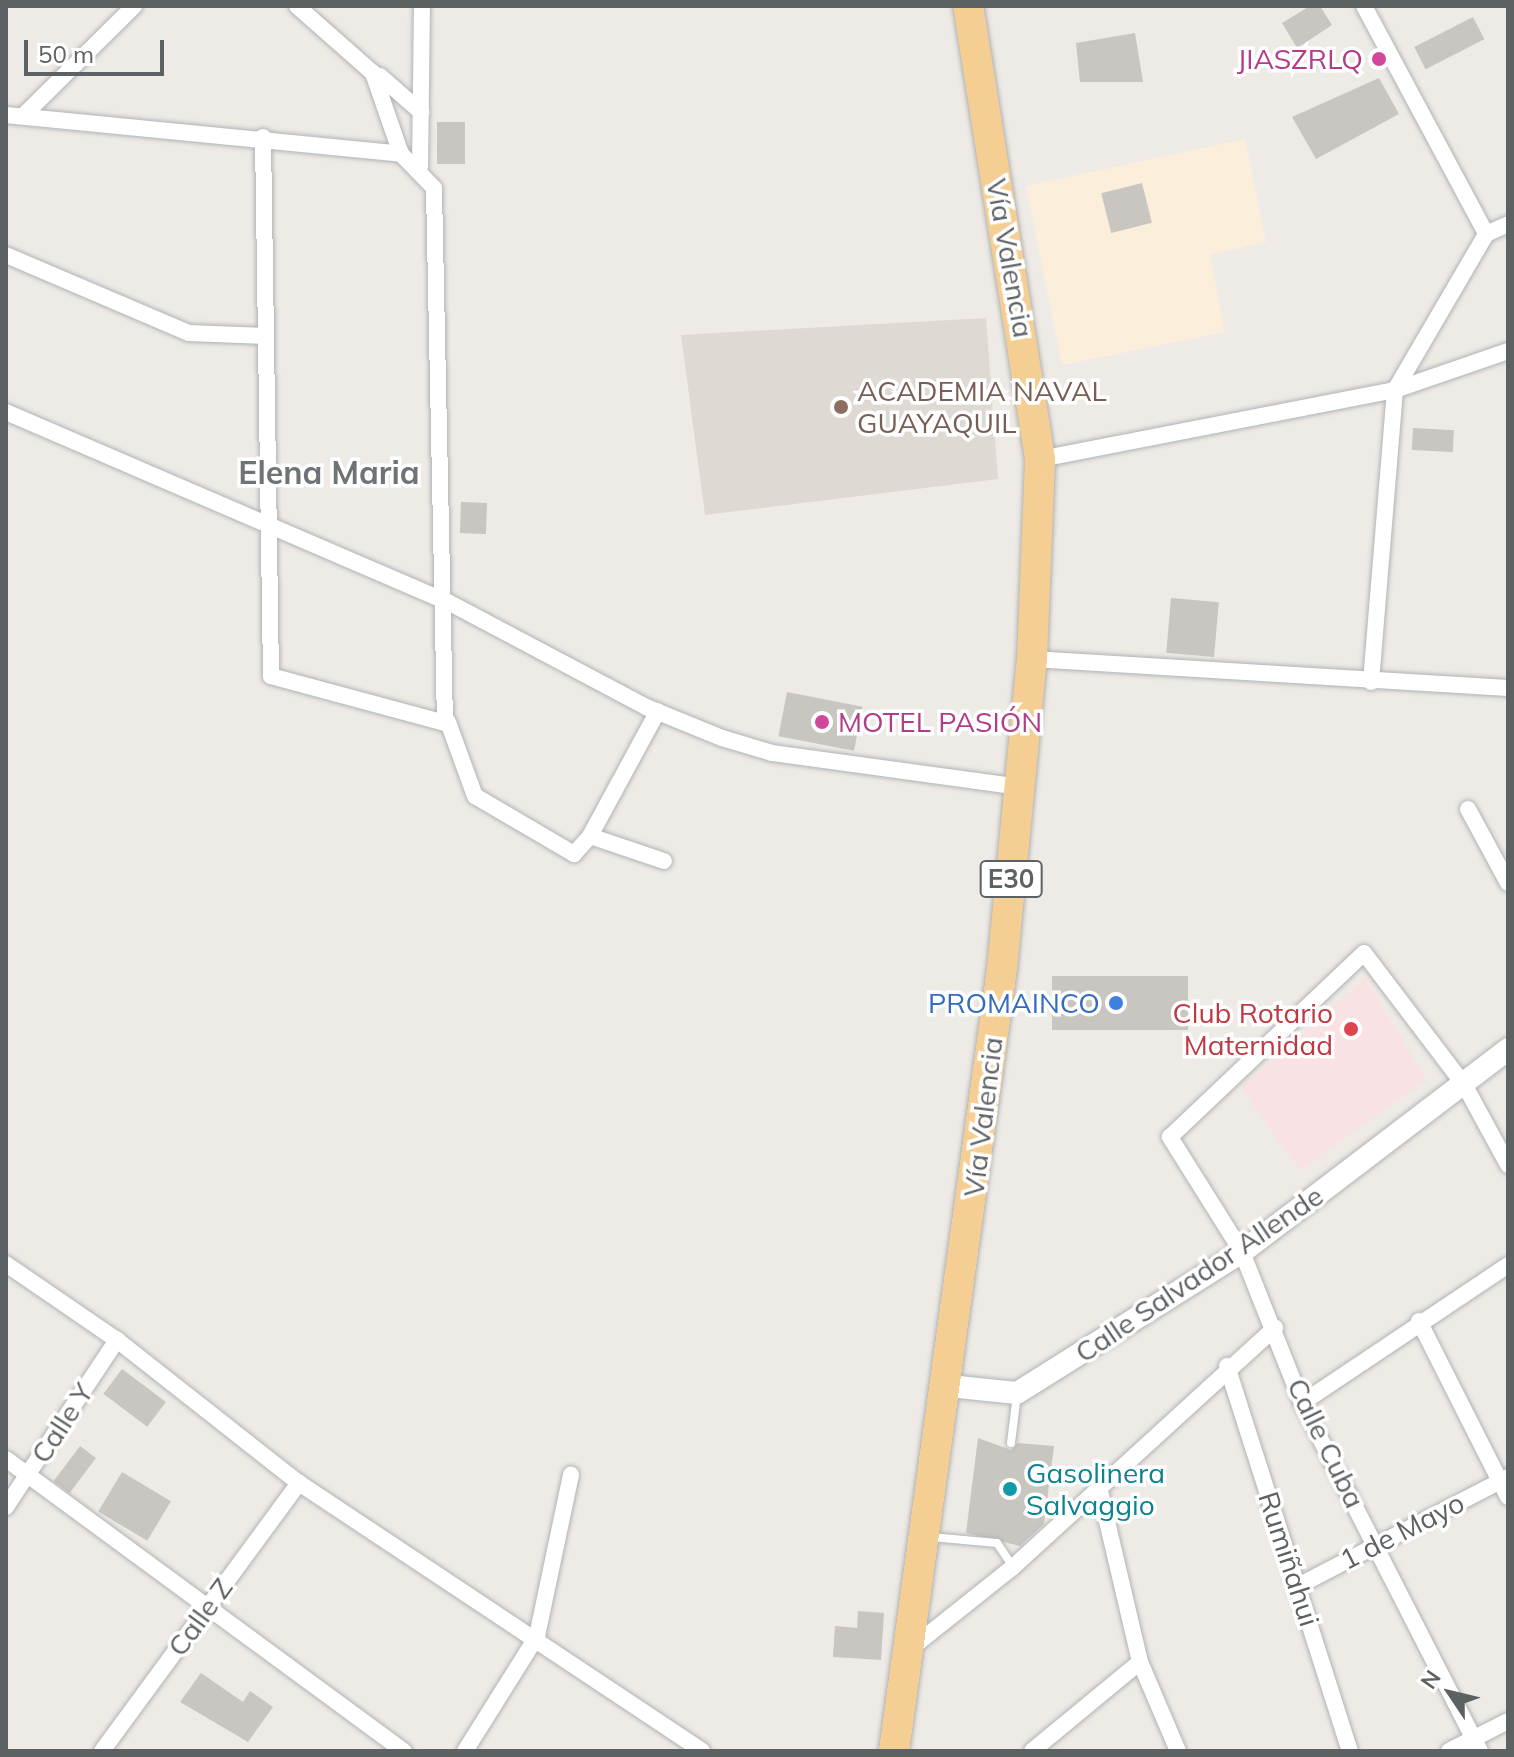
<!DOCTYPE html>
<html>
<head>
<meta charset="utf-8">
<style>
  body { margin:0 }
  #map { position:relative; width:1514px; height:1757px; overflow:hidden; background:#eeeae5; font-family:Mulish,sans-serif }
  div>[style] { position:absolute }
  [style*='--x'] { left:calc(var(--x)*1px); top:calc(var(--y)*1px); width:calc(var(--w)*1px); rotate:calc(var(--a)*1deg) }
  .commercial>* { inset:0; background:#fbefdc }
  .education>* { inset:0; background:#dedad3 }
  .medical>* { inset:0; background:#f9e2e3 }
  .building>* { inset:0; background:#c9c5c1; transform-origin:0 0 }
  .roads { filter:drop-shadow(0 0 2px #b0b3b6) drop-shadow(0 0 2px #b0b3b6) }
  .lane>* { height:8px; margin:-4px; padding:0 4px; transform-origin:4px; border-radius:4px; background:#fff }
  .street>* { height:16px; margin:-8px; padding:0 8px; transform-origin:8px; border-radius:8px; background:#fff }
  .secondary>* { height:22px; margin:-11px; padding:0 11px; transform-origin:11px; border-radius:11px; background:#fff }
  .highway>* { height:30px; margin:-15px; padding:0 15px; transform-origin:15px; border-radius:15px; background:#f5ce94 }
  .dots>* { width:22px; height:22px; translate:-50% -50%; box-sizing:border-box; border:4px solid #fff; border-radius:50% }
  span { translate:-50% -50%; white-space:nowrap; text-align:center; line-height:1.15; -webkit-text-stroke:7px #fff; paint-order:stroke }
  .shield-label span { padding:2px 6px; background:#fff; border:2px solid; border-radius:6px; -webkit-text-stroke-width:0 }
  .shield-label { font-size:26px; color:#5c6164; font-weight:700 }
  .hotel-label { font-size:28px; color:#b23c85 }
  .right { translate:-100% -50%; text-align:right }
  .left { translate:0 -50%; text-align:left }
  .street-label { font-size:28px; color:#5c6164 }
  .education-label { font-size:28px; color:#785e54 }
  .shop-label { font-size:28px; color:#366cbe }
  .health-label { font-size:28px; color:#be3a42 }
  .culture-label { font-size:28px; color:#0d838f }
  .quarter-label { font-size:32px; color:#6e7376; font-weight:700 }
  .frame { position:absolute; inset:0; border:8px solid #5c6164; pointer-events:none }
  .north { position:absolute; left:1410px; top:1653px; width:80px; height:80px; -webkit-text-stroke:6px #fff; paint-order:stroke; rotate:305deg; font-size:22px; font-weight:700; line-height:32px; text-align:center; color:#5c6164 }
  .north::after { content:''; display:block; margin:auto; width:28px; height:36px; background:#5c6164; clip-path:polygon(50% 0,100% 100%,50% 72%,0 100%) }
  .scale { position:absolute; left:24px; top:40px; width:140px; height:36px; box-sizing:border-box; border:4px solid #5c6164; border-top:0; padding-left:10px; font-size:24px; line-height:28px; white-space:nowrap; color:#5c6164; -webkit-text-stroke:6px #fff; paint-order:stroke }
</style>
</head>
<body>
<div id="map">
  <div class="commercial">
    <i style="clip-path:polygon(1245px 139px,1266px 242px,1210px 255px,1225px 332px,1062px 365px,1026px 186px)"></i>
  </div>
  <div class="education">
    <i style="clip-path:polygon(986px 318px,998px 479px,705px 515px,681px 335px)"></i>
  </div>
  <div class="medical">
    <i style="clip-path:polygon(1365px 978px,1426px 1080px,1300px 1170px,1241px 1088px)"></i>
  </div>
  <div class="building">
    <i style="clip-path:polygon(1310px 6px,1320px 6px,1332px 25px,1297px 48px,1282px 23px)"></i>
    <i style="left:1473px;top:17px;width:25px;height:66px;rotate:63deg"></i>
    <i style="clip-path:polygon(1135px 33px,1143px 82px,1080px 82px,1076px 43px)"></i>
    <i style="clip-path:polygon(1379px 78px,1399px 114px,1316px 159px,1292px 117px)"></i>
    <i style="left:465px;top:122px;width:42px;height:28px;rotate:90deg"></i>
    <i style="left:1142px;top:183px;width:41px;height:42px;rotate:76deg"></i>
    <i style="left:1413px;top:428px;width:41px;height:22px;rotate:3deg"></i>
    <i style="left:461px;top:502px;width:26px;height:31px;rotate:2deg"></i>
    <i style="left:1171px;top:598px;width:48px;height:55px;rotate:5deg"></i>
    <i style="left:787px;top:692px;width:77px;height:45px;rotate:11deg"></i>
    <i style="left:1052px;top:976px;width:136px;height:54px"></i>
    <i style="left:122px;top:1369px;width:55px;height:31px;rotate:37deg"></i>
    <i style="clip-path:polygon(978px 1438px,1011px 1450px,1018px 1443px,1054px 1446px,1044px 1524px,1020px 1546px,966px 1533px)"></i>
    <i style="left:80px;top:1446px;width:20px;height:44px;rotate:37deg"></i>
    <i style="left:122px;top:1472px;width:57px;height:46px;rotate:31deg"></i>
    <i style="clip-path:polygon(858px 1611px,884px 1613px,881px 1660px,833px 1657px,835px 1626px,857px 1628px)"></i>
    <i style="clip-path:polygon(201px 1673px,243px 1702px,250px 1691px,273px 1707px,248px 1742px,180px 1702px)"></i>
  </div>
  <div class="roads">
    <div class="lane">
      <i style="--x:1011;--y:1443;--w:49;--a:-83"></i>
      <i style="--x:931;--y:1537;--w:66;--a:5.2"></i>
      <i style="--x:997;--y:1543;--w:29;--a:56"></i>
    </div>
    <div class="street">
      <i style="--x:1364;--y:6;--w:259;--a:61.8"></i>
      <i style="--x:380;--y:76;--w:55;--a:41.3"></i>
      <i style="--x:6;--y:115;--w:397;--a:5.6"></i>
      <i style="--x:401;--y:154;--w:86;--a:-109.1"></i>
      <i style="--x:373;--y:73;--w:101;--a:-138.6"></i>
      <i style="--x:24;--y:115;--w:155;--a:-44.7"></i>
      <i style="--x:263;--y:137;--w:539;--a:89.15"></i>
      <i style="--x:271;--y:676;--w:180;--a:15.1"></i>
      <i style="--x:445;--y:723;--w:535;--a:-91.18"></i>
      <i style="--x:434;--y:188;--w:47;--a:-134.1"></i>
      <i style="--x:420;--y:167;--w:161;--a:-89.3"></i>
      <i style="--x:6;--y:255;--w:199;--a:23.1"></i>
      <i style="--x:189;--y:333;--w:77;--a:2.2"></i>
      <i style="--x:1395;--y:390;--w:181;--a:-59.7"></i>
      <i style="--x:1486;--y:234;--w:24;--a:-24"></i>
      <i style="--x:1395;--y:390;--w:120;--a:-19"></i>
      <i style="--x:6;--y:412;--w:481;--a:23.3"></i>
      <i style="--x:448;--y:602;--w:224;--a:27.9"></i>
      <i style="--x:646;--y:707;--w:82;--a:22.2"></i>
      <i style="--x:722;--y:738;--w:52;--a:16.7"></i>
      <i style="--x:772;--y:753;--w:250;--a:7.8"></i>
      <i style="--x:1040;--y:459;--w:362;--a:-11"></i>
      <i style="--x:1395;--y:390;--w:293;--a:94.7"></i>
      <i style="--x:1032;--y:659;--w:477;--a:3.5"></i>
      <i style="--x:448;--y:722;--w:79;--a:70"></i>
      <i style="--x:475;--y:796;--w:115;--a:30.4"></i>
      <i style="--x:574;--y:854;--w:24;--a:-48"></i>
      <i style="--x:590;--y:836;--w:78;--a:18.7"></i>
      <i style="--x:1468;--y:809;--w:84;--a:61.6"></i>
      <i style="--x:590;--y:836;--w:142;--a:-61.5"></i>
      <i style="--x:6;--y:1264;--w:135;--a:34.4"></i>
      <i style="--x:117;--y:1340;--w:231;--a:38.2"></i>
      <i style="--x:299;--y:1483;--w:484;--a:33.6"></i>
      <i style="--x:1419;--y:1321;--w:197;--a:63.2"></i>
      <i style="--x:1227;--y:1366;--w:404;--a:72.3"></i>
      <i style="--x:1302;--y:1403;--w:248;--a:-33.8"></i>
      <i style="--x:6;--y:1459;--w:494;--a:36.3"></i>
      <i style="--x:1099;--y:1487;--w:180;--a:76.8"></i>
      <i style="--x:1140;--y:1662;--w:97;--a:66.9"></i>
      <i style="--x:6;--y:1507;--w:201;--a:-56.4"></i>
      <i style="--x:1298;--y:1586;--w:237;--a:-27.4"></i>
      <i style="--x:910;--y:1649;--w:132;--a:-38.5"></i>
      <i style="--x:1013;--y:1567;--w:355;--a:-42.4"></i>
      <i style="--x:102;--y:1751;--w:333;--a:-53.7"></i>
      <i style="--x:465;--y:1751;--w:136;--a:-57.9"></i>
      <i style="--x:537;--y:1636;--w:165;--a:-78.1"></i>
      <i style="--x:1032;--y:1751;--w:140;--a:-39.5"></i>
      <i style="--x:1449;--y:1751;--w:66;--a:-27"></i>
      <i style="--x:1480;--y:1751;--w:391;--a:-117.1"></i>
      <i style="--x:1302;--y:1403;--w:162;--a:-111.7"></i>
      <i style="--x:1242;--y:1252;--w:136;--a:-122.1"></i>
      <i style="--x:1170;--y:1137;--w:267;--a:-43.5"></i>
      <i style="--x:1364;--y:953;--w:167;--a:52.8"></i>
      <i style="--x:1465;--y:1086;--w:90;--a:61.4"></i>
    </div>
    <div class="secondary">
      <i style="--x:949;--y:1386;--w:68;--a:5.9"></i>
      <i style="--x:1017;--y:1393;--w:266;--a:-32.1"></i>
      <i style="--x:1242;--y:1252;--w:335;--a:-37.3"></i>
    </div>
    <div class="highway">
      <i style="--x:894;--y:1751;--w:789;--a:-82.14"></i>
      <i style="--x:1002;--y:969;--w:311;--a:-84.5"></i>
      <i style="--x:1032;--y:659;--w:200;--a:-87.7"></i>
      <i style="--x:1040;--y:459;--w:459;--a:-99"></i>
    </div>
  </div>
  <div class="dots">
    <i style="left:1379px;top:59px;background:#d1479c"></i>
    <i style="left:841px;top:407px;background:#8d6e63"></i>
    <i style="left:822px;top:722px;background:#d1479c"></i>
    <i style="left:1116px;top:1003px;background:#3f7fe0"></i>
    <i style="left:1351px;top:1029px;background:#e0444e"></i>
    <i style="left:1010px;top:1489px;background:#0f9aa8"></i>
  </div>
  <div class="shield-label">
    <span style="left:1011px;top:879px">E30</span>
  </div>
  <div class="hotel-label">
    <span class="right" style="left:1363px;top:59px">JIASZRLQ</span>
    <span class="left" style="left:838px;top:722px">MOTEL PASIÓN</span>
  </div>
  <div class="street-label">
    <span style="left:1010px;top:258px;rotate:80deg">Vía Valencia</span>
    <span style="left:983px;top:1117px;rotate:-83deg">Vía Valencia</span>
    <span style="left:1199px;top:1274px;rotate:-34deg">Calle Salvador Allende</span>
    <span style="left:62px;top:1423px;rotate:-57deg">Calle Y</span>
    <span style="left:1326px;top:1443px;rotate:64deg">Calle Cuba</span>
    <span style="left:1402px;top:1531px;rotate:-27deg">1 de Mayo</span>
    <span style="left:1289px;top:1559px;rotate:72deg">Rumiñahui</span>
    <span style="left:200px;top:1617px;rotate:-54deg">Calle Z</span>
  </div>
  <div class="education-label">
    <span class="left" style="left:857px;top:407px">ACADEMIA NAVAL<br>GUAYAQUIL</span>
  </div>
  <div class="shop-label">
    <span class="right" style="left:1100px;top:1003px">PROMAINCO</span>
  </div>
  <div class="health-label">
    <span class="right" style="left:1333px;top:1029px">Club Rotario<br>Maternidad</span>
  </div>
  <div class="culture-label">
    <span class="left" style="left:1026px;top:1489px">Gasolinera<br>Salvaggio</span>
  </div>
  <div class="quarter-label">
    <span style="left:329px;top:472px">Elena Maria</span>
  </div>
  <div class="frame"></div>
  <div class="north">N</div>
  <div class="scale">50 m</div>
</div>
</body>
</html>
